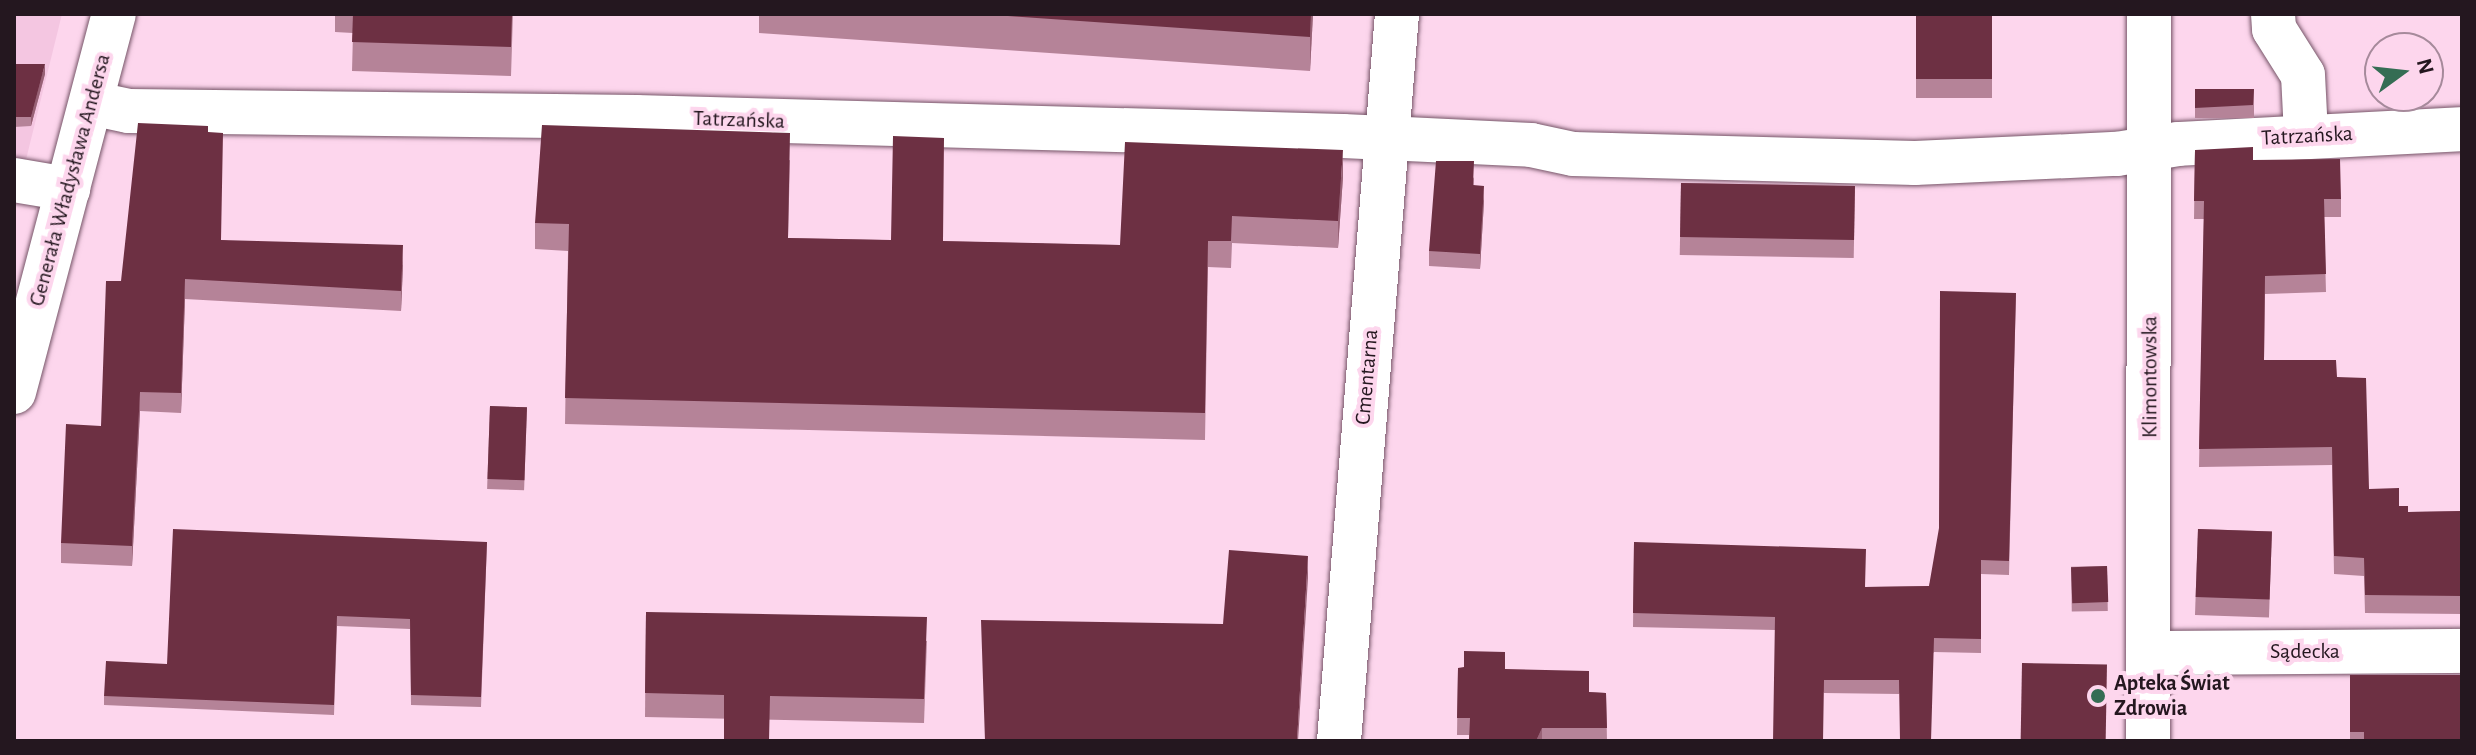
<!DOCTYPE html>
<html>
<head>
<meta charset="utf-8">
<style>
  body { margin:0 }
  #map { position:relative; width:2476px; height:755px; overflow:hidden; background:#fdd6ed; font-family:"Alegreya Sans",sans-serif }
  div>[style] { position:absolute }
  [style*='--x'] { left:calc(var(--x)*1px); top:calc(var(--y)*1px); width:calc(var(--w)*1px); rotate:calc(var(--a)*1deg) }
  .built>* { inset:0; background:#f4c6e1 }
  .roads { filter:drop-shadow(0 0 2px #765568) drop-shadow(0 0 2px #765568) }
  .minor>* { height:44px; margin:-22px; padding:0 22px; transform-origin:22px; border-radius:22px; background:#fff }
  .wall>* { inset:0; background:#b58398; transform-origin:0 0 }
  .shaded-wall>* { inset:0; background:#986276 }
  .building>* { inset:0; background:#6d3043; transform-origin:0 0 }
  .dots>* { width:22px; height:22px; translate:-50% -50%; box-sizing:border-box; border:4px solid #fdd6ed; border-radius:50% }
  span { translate:-50% -50%; white-space:nowrap; text-align:center; line-height:1.15; -webkit-text-stroke:8px #fdd6ed; paint-order:stroke }
  .street-label { font-size:22px; color:#24171f }
  .poi-label { font-size:22px; color:#24171f; font-weight:700 }
  .left { translate:0 -50%; text-align:left }
  .frame { position:absolute; inset:0; border:16px solid #24171f; pointer-events:none }
  .north { position:absolute; left:2364px; top:32px; width:80px; height:80px; box-sizing:border-box; background:#fdd6ed; border:2px solid #a68a9b; border-radius:50%; rotate:75deg; font-size:22px; font-weight:700; line-height:32px; text-align:center; color:#24171f }
  .north::after { content:''; display:block; margin:auto; width:28px; height:36px; background:#356d54; clip-path:polygon(50% 0,100% 100%,50% 72%,0 100%) }
</style>
</head>
<body>
<div id="map">
  <div class="built">
    <i style="clip-path:polygon(14px 14px,62px 14px,14px 208px)"></i>
  </div>
  <div class="roads">
    <div class="minor">
      <i style="--x:2273;--y:14;--w:15;--a:86"></i>
      <i style="--x:2274;--y:29;--w:54;--a:57.8"></i>
      <i style="--x:2303;--y:75;--w:60;--a:87.1"></i>
      <i style="--x:91;--y:103;--w:39;--a:12"></i>
      <i style="--x:129;--y:111;--w:507;--a:0.68"></i>
      <i style="--x:636;--y:117;--w:707;--a:1.54"></i>
      <i style="--x:1343;--y:136;--w:188;--a:2.7"></i>
      <i style="--x:1531;--y:145;--w:43;--a:12.1"></i>
      <i style="--x:1573;--y:154;--w:342;--a:1.5"></i>
      <i style="--x:1915;--y:163;--w:202;--a:-2.6"></i>
      <i style="--x:2117;--y:154;--w:62;--a:-9.3"></i>
      <i style="--x:2178;--y:144;--w:284;--a:-3"></i>
      <i style="--x:14;--y:180;--w:55;--a:9.5"></i>
      <i style="--x:14;--y:392;--w:391;--a:-75.2"></i>
      <i style="--x:2148;--y:653;--w:314;--a:-0.4"></i>
      <i style="--x:1339;--y:741;--w:729;--a:-85.44"></i>
      <i style="--x:2148;--y:741;--w:727;--a:-89.92"></i>
    </div>
  </div>
  <div class="wall">
    <i style="clip-path:polygon(335px 14px,513px 14px,511px 76px,352px 71px,353px 33px,335px 32px)"></i>
    <i style="clip-path:polygon(759px 14px,1313px 14px,1310px 71px,759px 33px)"></i>
    <i style="left:1916px;top:14px;width:76px;height:84px"></i>
    <i style="clip-path:polygon(14px 64px,45px 74px,31px 126px,14px 127px)"></i>
    <i style="left:2195px;top:89px;width:59px;height:29px"></i>
    <i style="clip-path:polygon(208px 132px,221px 240px,403px 265px,401px 311px,185px 299px,181px 413px,140px 411px,132px 566px,61px 563px,61px 543px,101px 426px)"></i>
    <i style="clip-path:polygon(2195px 150px,2253px 160px,2341px 199px,2341px 217px,2324px 217px,2326px 292px,2265px 294px,2264px 360px,2337px 377px,2369px 489px,2408px 512px,2462px 511px,2462px 614px,2365px 613px,2364px 576px,2334px 574px,2332px 465px,2199px 467px,2204px 219px,2194px 219px)"></i>
    <i style="clip-path:polygon(790px 160px,788px 238px,1120px 245px,1343px 177px,1338px 248px,1232px 243px,1231px 268px,1208px 267px,1205px 440px,565px 424px,568px 251px,535px 249px,535px 223px)"></i>
    <i style="clip-path:polygon(1474px 177px,1474px 185px,1484px 201px,1480px 269px,1429px 266px,1429px 251px)"></i>
    <i style="left:1681px;top:183px;width:174px;height:72px;rotate:1deg"></i>
    <i style="clip-path:polygon(2016px 293px,2009px 575px,1981px 574px,1981px 653px,1934px 652px,1899px 694px,1824px 693px,1775px 630px,1633px 627px,1634px 542px,1866px 587px,1929px 586px)"></i>
    <i style="left:490px;top:406px;width:37px;height:83px;rotate:2deg"></i>
    <i style="left:2198px;top:529px;width:74px;height:86px;rotate:2deg"></i>
    <i style="clip-path:polygon(487px 542px,481px 707px,411px 705px,410px 629px,337px 626px,334px 715px,104px 705px,104px 696px,167px 664px)"></i>
    <i style="left:2107px;top:566px;width:45px;height:36px;rotate:89deg"></i>
    <i style="clip-path:polygon(646px 612px,927px 641px,924px 723px,645px 717px)"></i>
    <i style="clip-path:polygon(1458px 668px,1505px 669px,1589px 692px,1606px 693px,1607px 741px,1469px 741px,1469px 735px,1457px 735px)"></i>
    <i style="clip-path:polygon(2350px 675px,2462px 741px,2350px 741px)"></i>
  </div>
  <div class="shaded-wall">
    <i style="clip-path:polygon(1311px 14px,1313px 14px,1310px 71px,1310px 37px)"></i>
    <i style="clip-path:polygon(45px 64px,45px 74px,31px 126px,31px 117px)"></i>
    <i style="clip-path:polygon(1343px 150px,1343px 177px,1338px 248px,1338px 221px)"></i>
    <i style="clip-path:polygon(1484px 186px,1484px 201px,1480px 269px,1480px 254px)"></i>
    <i style="clip-path:polygon(403px 245px,403px 265px,401px 311px,401px 291px)"></i>
    <i style="clip-path:polygon(185px 279px,185px 299px,181px 413px,181px 393px)"></i>
    <i style="clip-path:polygon(140px 392px,140px 411px,132px 566px,132px 546px)"></i>
    <i style="clip-path:polygon(1308px 556px,1308px 578px,1298px 741px,1297px 741px)"></i>
    <i style="clip-path:polygon(1542px 728px,1542px 741px,1536px 741px)"></i>
  </div>
  <div class="building">
    <i style="clip-path:polygon(353px 14px,512px 14px,511px 47px,352px 42px)"></i>
    <i style="clip-path:polygon(979px 14px,1311px 14px,1310px 37px)"></i>
    <i style="left:1916px;top:14px;width:76px;height:65px"></i>
    <i style="clip-path:polygon(14px 64px,45px 64px,31px 117px,14px 117px)"></i>
    <i style="clip-path:polygon(2195px 89px,2254px 89px,2253px 105px,2195px 108px)"></i>
    <i style="clip-path:polygon(138px 123px,208px 126px,208px 132px,223px 133px,221px 240px,403px 245px,401px 291px,185px 279px,181px 393px,140px 392px,132px 546px,61px 543px,66px 424px,101px 426px,106px 281px,121px 281px)"></i>
    <i style="clip-path:polygon(542px 125px,790px 133px,788px 238px,891px 240px,893px 136px,944px 138px,943px 241px,1120px 245px,1125px 142px,1343px 150px,1338px 221px,1232px 216px,1231px 241px,1208px 241px,1205px 413px,565px 398px,569px 224px,535px 223px)"></i>
    <i style="clip-path:polygon(2253px 147px,2253px 160px,2340px 159px,2341px 199px,2324px 199px,2326px 274px,2265px 276px,2264px 360px,2336px 360px,2337px 377px,2366px 378px,2369px 489px,2399px 488px,2399px 506px,2408px 506px,2408px 512px,2462px 511px,2462px 596px,2365px 595px,2364px 558px,2334px 556px,2332px 447px,2199px 449px,2204px 201px,2194px 201px,2195px 150px)"></i>
    <i style="clip-path:polygon(1436px 161px,1474px 161px,1473px 185px,1484px 186px,1480px 254px,1429px 251px)"></i>
    <i style="left:1681px;top:183px;width:174px;height:54px;rotate:1deg"></i>
    <i style="clip-path:polygon(1940px 291px,2016px 293px,2009px 561px,1981px 560px,1981px 639px,1934px 638px,1931px 741px,1900px 741px,1899px 680px,1824px 680px,1823px 741px,1773px 741px,1775px 617px,1633px 613px,1634px 542px,1866px 549px,1865px 587px,1929px 586px,1939px 528px)"></i>
    <i style="left:490px;top:406px;width:37px;height:73px;rotate:2deg"></i>
    <i style="clip-path:polygon(173px 529px,487px 542px,481px 697px,411px 695px,410px 619px,337px 616px,334px 705px,104px 696px,106px 661px,167px 664px)"></i>
    <i style="left:2198px;top:529px;width:74px;height:68px;rotate:2deg"></i>
    <i style="clip-path:polygon(1229px 550px,1308px 556px,1297px 741px,985px 741px,981px 620px,1223px 624px)"></i>
    <i style="left:2107px;top:566px;width:36px;height:36px;rotate:88deg"></i>
    <i style="clip-path:polygon(646px 612px,927px 617px,924px 699px,770px 696px,769px 741px,724px 741px,724px 695px,645px 693px)"></i>
    <i style="clip-path:polygon(1464px 651px,1505px 652px,1505px 669px,1589px 671px,1589px 692px,1606px 693px,1607px 728px,1542px 728px,1536px 741px,1469px 741px,1470px 718px,1457px 718px,1458px 668px,1464px 667px)"></i>
    <i style="left:2022px;top:663px;width:85px;height:78px;rotate:1deg"></i>
    <i style="clip-path:polygon(2350px 675px,2462px 675px,2462px 741px,2364px 741px,2364px 732px,2350px 732px)"></i>
  </div>
  <div class="dots">
    <i style="left:2098px;top:696px;background:#356d54"></i>
  </div>
  <div class="street-label">
    <span style="left:739px;top:120px;rotate:2deg">Tatrzańska</span>
    <span style="left:2307px;top:136px;rotate:-3deg">Tatrzańska</span>
    <span style="left:70px;top:180px;rotate:-75deg">Generała Władysława Andersa</span>
    <span style="left:1367px;top:377px;rotate:-85deg">Cmentarna</span>
    <span style="left:2150px;top:377px;rotate:-90deg">Klimontowska</span>
    <span style="left:2305px;top:652px">Sądecka</span>
  </div>
  <div class="poi-label">
    <span class="left" style="left:2114px;top:696px">Apteka Świat<br>Zdrowia</span>
  </div>
  <div class="frame"></div>
  <div class="north">N</div>
</div>
</body>
</html>
